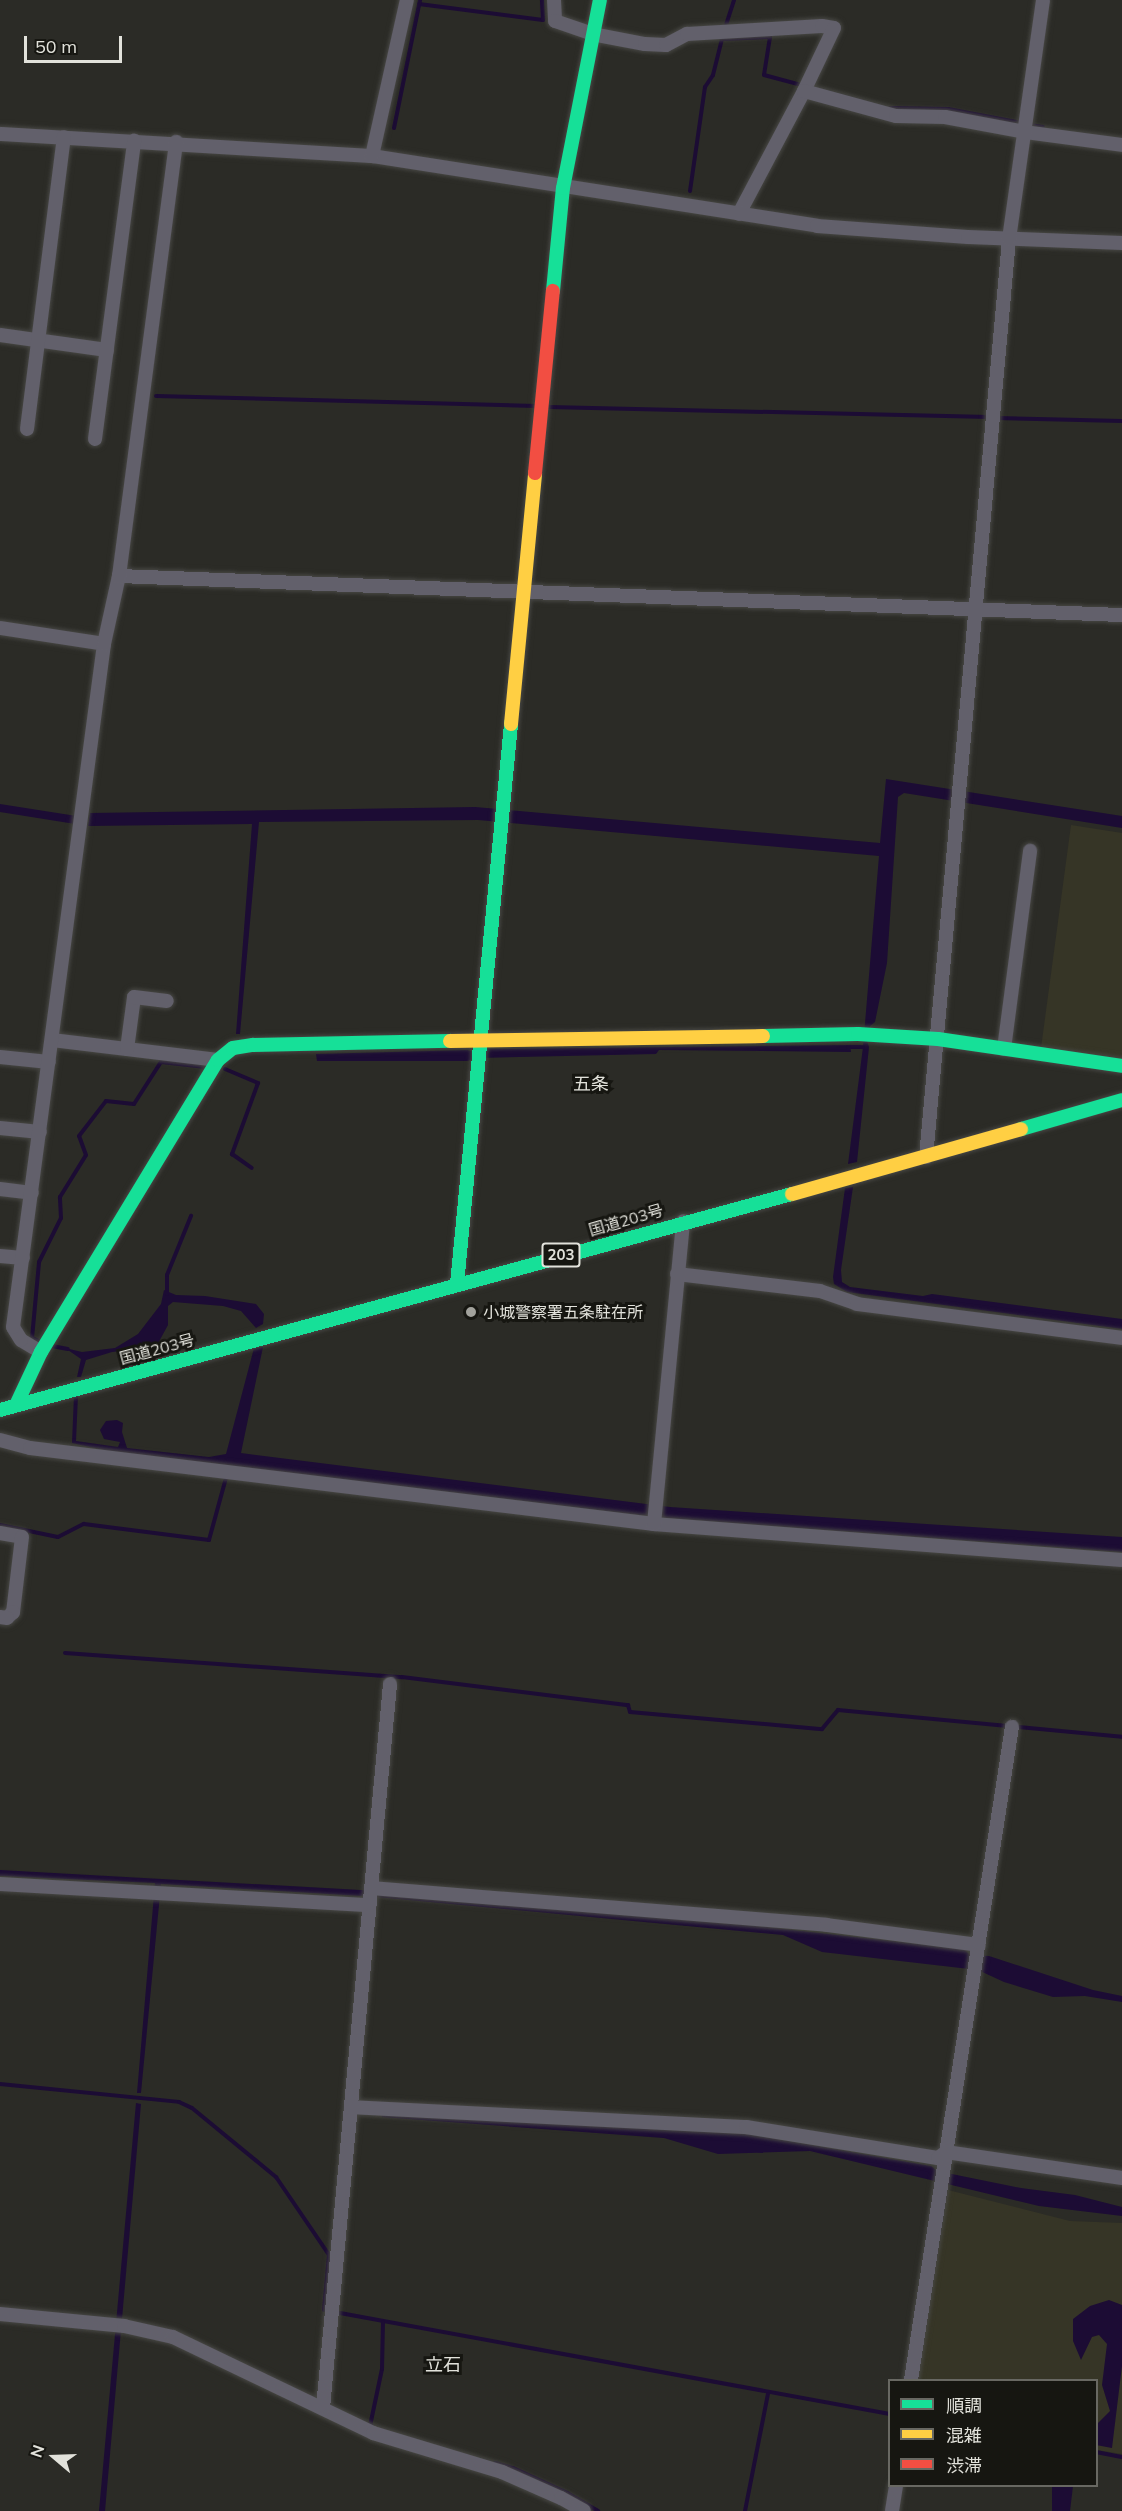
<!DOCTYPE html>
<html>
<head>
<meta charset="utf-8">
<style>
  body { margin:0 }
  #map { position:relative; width:1122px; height:2511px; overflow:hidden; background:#2b2b26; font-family:Mulish,"Noto Sans JP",sans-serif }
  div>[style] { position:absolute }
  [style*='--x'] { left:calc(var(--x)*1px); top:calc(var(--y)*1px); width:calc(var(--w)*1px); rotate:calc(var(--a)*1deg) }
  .built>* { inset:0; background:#363526 }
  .water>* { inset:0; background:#1c0c34; transform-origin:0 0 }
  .stream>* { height:4px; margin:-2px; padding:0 2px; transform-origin:2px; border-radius:2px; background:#1c0c34 }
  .roads { filter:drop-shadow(0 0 2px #474744) drop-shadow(0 0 2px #474744) }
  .street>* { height:14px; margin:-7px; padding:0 7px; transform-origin:7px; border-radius:7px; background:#62606b }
  .fast>* { height:14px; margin:-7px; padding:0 7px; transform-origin:7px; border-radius:7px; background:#16e098 }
  .slow>* { height:14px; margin:-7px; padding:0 7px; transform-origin:7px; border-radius:7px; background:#ffcf43 }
  .jam>* { height:14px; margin:-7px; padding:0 7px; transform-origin:7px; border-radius:7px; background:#f24e42 }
  .dots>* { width:16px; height:16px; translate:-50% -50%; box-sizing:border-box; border:3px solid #161611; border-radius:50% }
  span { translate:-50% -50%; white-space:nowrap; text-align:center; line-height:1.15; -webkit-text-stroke:6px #161611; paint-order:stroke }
  .shield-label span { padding:2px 4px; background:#161611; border:2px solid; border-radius:4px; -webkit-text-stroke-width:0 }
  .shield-label { font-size:15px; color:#e2e2db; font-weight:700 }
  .street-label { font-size:16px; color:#e2e2db }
  .poi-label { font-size:16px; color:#e2e2db }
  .left { translate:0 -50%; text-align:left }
  .neighbourhood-label { font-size:18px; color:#e2e2db }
  .legend { position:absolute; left:888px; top:2379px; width:210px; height:108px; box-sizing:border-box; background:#161611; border:2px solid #686862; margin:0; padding:8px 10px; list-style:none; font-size:18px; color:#e2e2db }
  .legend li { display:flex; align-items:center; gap:12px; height:30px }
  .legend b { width:30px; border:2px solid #686862 }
  .north { position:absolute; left:24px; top:2427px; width:60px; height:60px; -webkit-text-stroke:4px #161611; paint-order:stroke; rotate:289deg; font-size:16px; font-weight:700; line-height:24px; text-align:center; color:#e2e2db }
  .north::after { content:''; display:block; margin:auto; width:21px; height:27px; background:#e2e2db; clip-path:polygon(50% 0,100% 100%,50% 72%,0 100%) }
  .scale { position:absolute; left:24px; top:36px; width:98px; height:27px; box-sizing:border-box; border:3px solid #e2e2db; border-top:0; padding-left:8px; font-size:18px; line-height:21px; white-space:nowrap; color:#e2e2db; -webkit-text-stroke:4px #161611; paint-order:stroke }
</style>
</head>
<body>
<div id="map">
  <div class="built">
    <i style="clip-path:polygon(1071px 825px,1122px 833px,1122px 1059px,1041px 1048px)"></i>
    <i style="clip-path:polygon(948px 2190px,1070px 2221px,1122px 2223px,1122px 2454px,1097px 2450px,1096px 2380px,918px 2380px)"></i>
  </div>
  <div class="water">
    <i style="clip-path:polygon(886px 779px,1122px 816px,1122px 828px,904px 793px,898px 797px,887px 963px,875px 1022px,870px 1026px,867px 1041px,869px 1047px,857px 1162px,848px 1164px,863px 1047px,879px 856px,478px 820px,259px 822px,240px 1034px,236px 1034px,252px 824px,88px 826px,90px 813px,475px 807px,880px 843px)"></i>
    <i style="left:0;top:804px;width:79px;height:8px;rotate:9deg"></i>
    <i style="clip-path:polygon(850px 1045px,851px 1052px,659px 1050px,656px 1054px,478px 1058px,467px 1061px,317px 1061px,316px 1054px,467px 1050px,478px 1053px,488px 1049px)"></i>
    <i style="clip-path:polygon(853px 1187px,841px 1270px,842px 1282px,850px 1287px,923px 1296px,932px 1294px,1122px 1319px,1122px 1329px,847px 1292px,834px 1284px,833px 1277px,845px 1188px)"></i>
    <i style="clip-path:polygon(164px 1290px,176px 1295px,205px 1296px,256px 1304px,264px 1314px,263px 1324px,256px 1328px,241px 1311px,223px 1306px,173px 1302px,168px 1306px,168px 1325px,156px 1347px,112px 1352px,86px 1360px,81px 1377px,77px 1377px,81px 1359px,65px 1348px,82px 1352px,115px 1348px,138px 1334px,161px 1304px)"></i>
    <i style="clip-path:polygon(263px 1347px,241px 1453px,670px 1507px,1122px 1537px,1122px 1552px,665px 1518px,113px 1452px,72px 1443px,74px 1395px,78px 1395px,76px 1441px,118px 1447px,120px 1442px,104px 1439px,100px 1430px,106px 1421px,117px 1420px,123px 1423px,122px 1432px,127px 1448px,209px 1457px,226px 1454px,254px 1348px)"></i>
    <i style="clip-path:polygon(0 1870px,378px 1891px,649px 1914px,964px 1949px,970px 1955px,989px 1956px,1093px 1990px,1122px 1996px,1122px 2002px,1085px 1996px,1053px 1997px,1004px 1982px,978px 1970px,822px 1952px,783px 1935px,377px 1897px,161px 1884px,141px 2093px,137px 2093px,155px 1883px,0 1876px)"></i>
    <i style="clip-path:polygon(136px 2103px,141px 2104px,105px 2511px,99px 2511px)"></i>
    <i style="clip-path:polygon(384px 2111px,598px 2122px,749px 2134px,931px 2166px,937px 2171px,1021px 2188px,1075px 2195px,1122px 2207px,1122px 2216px,1039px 2206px,810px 2151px,718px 2154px,664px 2138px,382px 2117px)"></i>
    <i style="clip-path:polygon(1109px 2300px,1122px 2305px,1122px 2366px,1112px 2448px,1096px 2445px,1097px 2424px,1110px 2411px,1102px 2385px,1107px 2344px,1099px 2335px,1092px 2337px,1081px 2360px,1073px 2341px,1073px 2319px,1090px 2306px)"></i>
    <i style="clip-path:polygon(1052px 2486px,1073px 2486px,1070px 2511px,1052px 2511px)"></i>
  </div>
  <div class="stream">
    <i style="--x:419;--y:4;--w:125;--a:7.4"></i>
    <i style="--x:543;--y:20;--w:20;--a:-93"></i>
    <i style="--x:725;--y:28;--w:29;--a:-72"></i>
    <i style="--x:722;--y:39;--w:48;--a:-2.4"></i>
    <i style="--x:770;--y:37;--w:38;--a:99"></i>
    <i style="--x:764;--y:75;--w:42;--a:15"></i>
    <i style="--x:890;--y:108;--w:58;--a:1"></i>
    <i style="--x:948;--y:109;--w:75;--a:10.7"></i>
    <i style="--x:1030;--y:125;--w:13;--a:9"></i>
    <i style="--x:394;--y:128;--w:131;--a:-78.5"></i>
    <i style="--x:690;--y:191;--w:105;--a:-81.8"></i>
    <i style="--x:705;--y:87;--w:14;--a:-56"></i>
    <i style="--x:713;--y:75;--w:38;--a:-76"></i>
    <i style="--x:156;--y:396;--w:380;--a:1.5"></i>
    <i style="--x:549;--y:407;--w:440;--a:1.3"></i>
    <i style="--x:996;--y:418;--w:126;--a:1.4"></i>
    <i style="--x:848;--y:1047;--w:15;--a:0"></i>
    <i style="--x:225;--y:1069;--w:36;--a:23"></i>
    <i style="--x:258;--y:1083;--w:76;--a:110.1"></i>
    <i style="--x:232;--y:1154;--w:24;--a:35"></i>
    <i style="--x:167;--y:1294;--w:19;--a:-90"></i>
    <i style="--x:167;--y:1275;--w:64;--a:-67.9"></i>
    <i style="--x:39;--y:1341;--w:8;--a:-157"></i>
    <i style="--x:32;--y:1338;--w:76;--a:-84.7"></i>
    <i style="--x:39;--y:1262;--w:49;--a:-63.4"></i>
    <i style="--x:61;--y:1218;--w:21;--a:-93"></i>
    <i style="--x:60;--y:1197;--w:49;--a:-58.2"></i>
    <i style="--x:86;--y:1155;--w:20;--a:-110"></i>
    <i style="--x:79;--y:1136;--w:44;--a:-52.4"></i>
    <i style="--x:106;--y:1101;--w:28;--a:6"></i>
    <i style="--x:134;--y:1104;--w:50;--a:-57.3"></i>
    <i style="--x:161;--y:1062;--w:45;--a:6.3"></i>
    <i style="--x:52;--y:1346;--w:16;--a:11"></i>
    <i style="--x:0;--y:1525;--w:59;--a:11.7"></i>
    <i style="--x:58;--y:1537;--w:29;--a:-27"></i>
    <i style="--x:84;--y:1524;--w:126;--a:7.3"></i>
    <i style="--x:209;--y:1540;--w:64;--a:-74.7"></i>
    <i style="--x:65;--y:1653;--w:338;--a:4.1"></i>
    <i style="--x:402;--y:1677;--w:228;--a:7.1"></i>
    <i style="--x:628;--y:1705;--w:7;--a:74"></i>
    <i style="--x:630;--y:1712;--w:193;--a:5.1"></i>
    <i style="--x:822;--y:1729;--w:25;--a:-50"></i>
    <i style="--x:838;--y:1710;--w:285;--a:5.4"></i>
    <i style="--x:0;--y:2084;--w:180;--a:5.7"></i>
    <i style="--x:179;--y:2102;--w:14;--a:25"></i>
    <i style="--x:192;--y:2108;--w:109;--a:39.4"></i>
    <i style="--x:276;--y:2177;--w:94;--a:55.8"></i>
    <i style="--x:329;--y:2255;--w:55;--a:95.2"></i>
    <i style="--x:340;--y:2313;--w:559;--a:10.41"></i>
    <i style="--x:372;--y:2426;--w:2;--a:180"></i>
    <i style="--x:370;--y:2426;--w:58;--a:-78.1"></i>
    <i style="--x:382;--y:2369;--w:47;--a:-88.8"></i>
    <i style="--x:1096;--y:2452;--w:26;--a:11"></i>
    <i style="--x:495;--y:2463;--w:19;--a:16"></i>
    <i style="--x:513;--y:2468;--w:60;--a:24.8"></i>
    <i style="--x:567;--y:2493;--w:36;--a:30"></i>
    <i style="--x:745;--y:2511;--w:119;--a:-78.9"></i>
  </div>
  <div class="roads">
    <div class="street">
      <i style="--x:554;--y:0;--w:21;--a:87"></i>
      <i style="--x:555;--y:21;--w:39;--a:19"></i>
      <i style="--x:592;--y:34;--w:54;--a:10.7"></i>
      <i style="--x:645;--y:44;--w:21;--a:3"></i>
      <i style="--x:666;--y:45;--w:24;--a:-28"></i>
      <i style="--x:687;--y:34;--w:135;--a:-3.4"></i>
      <i style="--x:822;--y:26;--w:12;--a:9"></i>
      <i style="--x:834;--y:28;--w:70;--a:115.5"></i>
      <i style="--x:804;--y:91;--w:139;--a:117.9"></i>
      <i style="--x:804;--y:91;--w:95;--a:15.2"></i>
      <i style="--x:896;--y:116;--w:49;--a:1.2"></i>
      <i style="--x:945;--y:117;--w:81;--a:10.6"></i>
      <i style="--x:1025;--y:132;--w:98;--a:7.6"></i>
      <i style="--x:0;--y:134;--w:373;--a:3.4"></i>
      <i style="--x:372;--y:156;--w:450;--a:8.9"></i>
      <i style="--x:817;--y:226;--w:151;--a:4.2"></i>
      <i style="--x:968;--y:237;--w:154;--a:2.2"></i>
      <i style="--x:372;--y:156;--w:160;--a:-77.4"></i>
      <i style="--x:0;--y:335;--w:108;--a:8"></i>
      <i style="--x:27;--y:429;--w:294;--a:-82.8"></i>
      <i style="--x:95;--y:439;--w:301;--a:-82.5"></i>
      <i style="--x:119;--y:576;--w:1004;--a:2.23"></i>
      <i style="--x:0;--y:628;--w:105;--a:8.7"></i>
      <i style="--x:52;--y:1040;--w:167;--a:6.9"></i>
      <i style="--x:127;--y:1049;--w:52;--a:-82.3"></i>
      <i style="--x:134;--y:997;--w:33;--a:7"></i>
      <i style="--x:1004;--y:1049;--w:200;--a:-82.5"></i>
      <i style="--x:0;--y:1057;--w:49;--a:5.8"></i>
      <i style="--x:0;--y:1128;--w:40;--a:5.7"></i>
      <i style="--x:926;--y:1157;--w:922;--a:-84.83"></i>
      <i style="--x:1009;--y:239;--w:241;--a:-81.9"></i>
      <i style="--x:0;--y:1189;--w:32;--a:7"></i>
      <i style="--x:0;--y:1256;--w:23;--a:5"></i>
      <i style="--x:677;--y:1274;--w:144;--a:6.8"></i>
      <i style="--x:820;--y:1291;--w:39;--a:19"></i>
      <i style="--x:857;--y:1304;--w:267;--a:7.3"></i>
      <i style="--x:41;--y:1352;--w:23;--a:-149"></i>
      <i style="--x:21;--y:1340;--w:15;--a:-122"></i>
      <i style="--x:13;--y:1327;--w:689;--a:-82.41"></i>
      <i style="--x:104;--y:644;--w:70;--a:-77.6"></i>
      <i style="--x:119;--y:576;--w:438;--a:-82.5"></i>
      <i style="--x:0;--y:1440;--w:31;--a:15"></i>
      <i style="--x:30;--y:1448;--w:629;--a:6.94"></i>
      <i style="--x:654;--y:1524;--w:469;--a:4.4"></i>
      <i style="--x:654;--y:1524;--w:304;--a:-84.5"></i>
      <i style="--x:0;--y:1533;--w:22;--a:10"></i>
      <i style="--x:22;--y:1537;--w:76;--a:96.8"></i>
      <i style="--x:13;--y:1612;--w:8;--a:135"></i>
      <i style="--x:7;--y:1618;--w:7;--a:-172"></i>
      <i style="--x:0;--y:1884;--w:370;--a:3.3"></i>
      <i style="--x:371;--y:1888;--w:457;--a:4.6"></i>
      <i style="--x:827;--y:1925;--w:153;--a:7.5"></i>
      <i style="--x:351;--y:2107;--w:396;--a:2.9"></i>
      <i style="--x:746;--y:2127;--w:194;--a:9.2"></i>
      <i style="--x:938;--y:2158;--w:10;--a:-37"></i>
      <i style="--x:946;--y:2152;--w:178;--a:8.4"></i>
      <i style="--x:0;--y:2314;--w:125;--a:5.5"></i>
      <i style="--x:124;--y:2326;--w:50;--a:12.7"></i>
      <i style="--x:173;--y:2337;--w:222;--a:25.6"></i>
      <i style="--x:373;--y:2433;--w:135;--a:16.8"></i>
      <i style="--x:502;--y:2472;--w:64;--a:23.8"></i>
      <i style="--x:561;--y:2498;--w:26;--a:29"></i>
      <i style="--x:911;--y:2380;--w:661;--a:-81.21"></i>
      <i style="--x:323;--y:2408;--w:727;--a:-84.71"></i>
      <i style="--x:892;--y:2511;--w:25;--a:-81"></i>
    </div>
    <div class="fast">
      <i style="--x:553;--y:291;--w:103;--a:-84.5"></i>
      <i style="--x:563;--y:188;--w:192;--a:-78.9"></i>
      <i style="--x:763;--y:1036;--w:95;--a:-1.2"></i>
      <i style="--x:858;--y:1034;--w:80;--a:3.6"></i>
      <i style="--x:938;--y:1039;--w:186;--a:8.3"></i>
      <i style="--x:1021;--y:1129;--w:105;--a:-16"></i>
      <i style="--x:457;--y:1284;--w:563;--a:-84.49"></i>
      <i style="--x:17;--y:1403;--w:56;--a:-64.8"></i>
      <i style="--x:41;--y:1352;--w:341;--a:-58.8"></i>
      <i style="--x:218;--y:1060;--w:19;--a:-39"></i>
      <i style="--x:233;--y:1048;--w:20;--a:-9"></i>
      <i style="--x:253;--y:1045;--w:197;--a:-1.2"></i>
      <i style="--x:0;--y:1410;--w:821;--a:-15.26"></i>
    </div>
    <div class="slow">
      <i style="--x:511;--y:724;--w:252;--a:-84.5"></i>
      <i style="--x:450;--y:1041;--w:313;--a:-0.9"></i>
      <i style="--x:792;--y:1194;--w:238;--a:-15.8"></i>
    </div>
    <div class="jam">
      <i style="--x:535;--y:473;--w:183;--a:-84.4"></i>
    </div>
  </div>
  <div class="dots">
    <i style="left:471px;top:1312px;background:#a2a29c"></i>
  </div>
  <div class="shield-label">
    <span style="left:561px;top:1255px">203</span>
  </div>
  <div class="street-label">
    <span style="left:626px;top:1220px;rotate:-16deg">国道203号</span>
    <span style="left:157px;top:1349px;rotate:-15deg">国道203号</span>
  </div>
  <div class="poi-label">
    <span class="left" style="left:483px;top:1312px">小城警察署五条駐在所</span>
  </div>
  <div class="neighbourhood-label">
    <span style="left:591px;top:1084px">五条</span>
    <span style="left:443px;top:2365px">立石</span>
  </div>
  <ul class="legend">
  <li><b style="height:8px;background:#16e098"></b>順調</li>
  <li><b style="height:8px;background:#ffcf43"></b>混雑</li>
  <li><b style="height:8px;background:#f24e42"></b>渋滞</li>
  </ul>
  <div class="north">N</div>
  <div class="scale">50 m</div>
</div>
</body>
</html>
